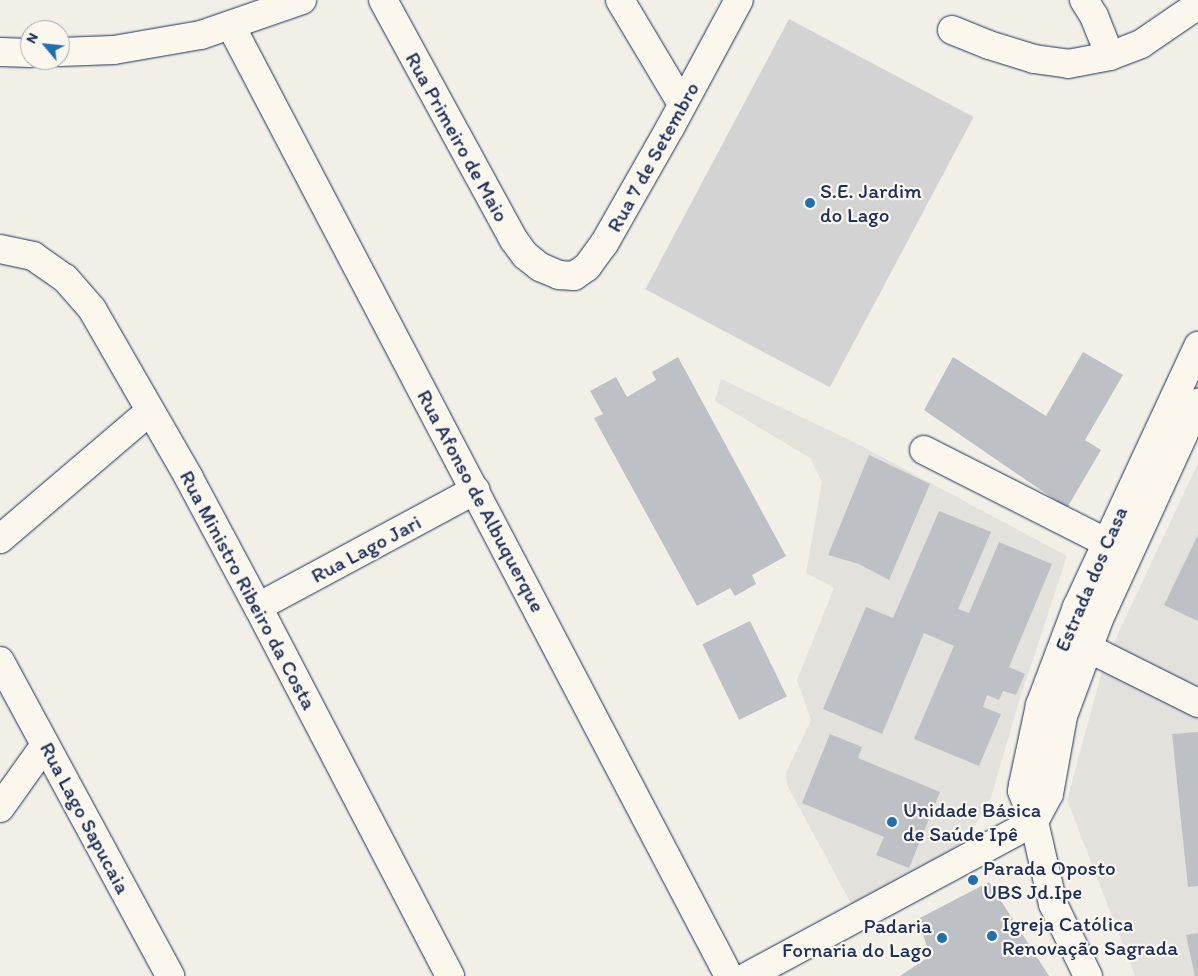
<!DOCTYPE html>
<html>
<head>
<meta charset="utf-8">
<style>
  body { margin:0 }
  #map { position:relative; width:1198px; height:976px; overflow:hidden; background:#f2efe6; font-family:Itim,sans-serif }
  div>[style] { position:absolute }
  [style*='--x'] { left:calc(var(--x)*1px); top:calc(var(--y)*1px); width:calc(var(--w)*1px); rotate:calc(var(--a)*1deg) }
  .built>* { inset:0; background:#e2e1dc }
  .green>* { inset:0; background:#d2d3d2; transform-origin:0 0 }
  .building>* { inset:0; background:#bdc0c4; transform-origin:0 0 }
  .roads { filter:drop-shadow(0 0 1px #1b2f5e) drop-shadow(0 0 1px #1b2f5e) }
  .minor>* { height:28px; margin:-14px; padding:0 14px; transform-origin:14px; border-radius:14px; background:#fbf7ec }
  .major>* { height:28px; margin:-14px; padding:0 14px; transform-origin:14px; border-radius:14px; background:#fbf7ec }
  .dots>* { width:14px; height:14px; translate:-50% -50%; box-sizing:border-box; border:2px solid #fbf7ec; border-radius:50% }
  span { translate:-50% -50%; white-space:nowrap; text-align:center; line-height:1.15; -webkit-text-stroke:4.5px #fbf7ec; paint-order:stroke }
  .street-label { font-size:21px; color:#1b2f5e }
  .poi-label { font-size:21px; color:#1b2f5e }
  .left { translate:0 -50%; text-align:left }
  .right { translate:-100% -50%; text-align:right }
  .north { position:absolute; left:20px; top:20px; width:50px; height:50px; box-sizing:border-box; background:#fbf7ec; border:1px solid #a1a7b3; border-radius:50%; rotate:298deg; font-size:14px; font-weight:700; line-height:20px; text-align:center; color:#1b2f5e }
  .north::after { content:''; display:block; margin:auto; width:18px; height:22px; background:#1f6fb2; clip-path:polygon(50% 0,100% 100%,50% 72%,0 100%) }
</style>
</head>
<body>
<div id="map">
  <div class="built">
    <i style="clip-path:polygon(721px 379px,850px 440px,1067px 556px,1019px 702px,991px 797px,963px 846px,853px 907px,787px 785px,786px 773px,811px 720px,797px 680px,834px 588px,806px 573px,822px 482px,810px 458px,715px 401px)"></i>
    <i style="clip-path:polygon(1198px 463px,1198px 976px,1135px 976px,1067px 800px,1104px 664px)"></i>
  </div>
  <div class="green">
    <i style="left:789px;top:19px;width:209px;height:306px;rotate:28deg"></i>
  </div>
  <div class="building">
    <i style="clip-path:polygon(1083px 352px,1123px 375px,1085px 440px,1101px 450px,1067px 508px,924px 410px,953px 357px,1046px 416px)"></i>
    <i style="clip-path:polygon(678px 357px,786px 556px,752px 575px,756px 584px,735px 596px,730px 588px,697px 606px,594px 418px,603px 414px,590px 391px,616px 377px,627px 397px,656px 380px,652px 372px)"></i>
    <i style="clip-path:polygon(869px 455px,930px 484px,889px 580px,859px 564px,828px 555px)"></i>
    <i style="clip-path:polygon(939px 511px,991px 532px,958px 609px,969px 613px,999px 542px,1052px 564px,1009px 667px,1025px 674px,1016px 695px,1003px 691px,999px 700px,987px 695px,983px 707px,1001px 714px,979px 766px,914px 739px,954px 646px,924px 633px,882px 734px,823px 709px,866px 607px,893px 618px)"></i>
    <i style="clip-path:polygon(1198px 535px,1198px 621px,1164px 605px)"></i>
    <i style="left:750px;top:621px;width:84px;height:53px;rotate:64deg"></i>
    <i style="clip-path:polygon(1198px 732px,1198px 886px,1188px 887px,1172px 734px)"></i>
    <i style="clip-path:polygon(830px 734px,862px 747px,858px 758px,940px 792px,909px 868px,876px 855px,884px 837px,802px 803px)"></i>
    <i style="clip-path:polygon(989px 882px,1049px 976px,900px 976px,930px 956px,918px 919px)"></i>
    <i style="clip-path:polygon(1198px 933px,1198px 976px,1195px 976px,1186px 935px)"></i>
  </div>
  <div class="roads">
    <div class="minor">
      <i style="--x:383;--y:0;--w:273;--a:61.4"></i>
      <i style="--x:514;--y:240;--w:19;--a:54"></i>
      <i style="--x:525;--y:255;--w:19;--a:39"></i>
      <i style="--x:540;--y:267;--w:21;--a:23"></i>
      <i style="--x:559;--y:275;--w:15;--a:4"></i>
      <i style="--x:574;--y:276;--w:16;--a:-35"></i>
      <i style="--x:587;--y:267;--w:29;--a:-54"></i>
      <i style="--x:604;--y:244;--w:133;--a:-60.4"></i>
      <i style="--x:670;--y:128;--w:145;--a:-61.7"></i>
      <i style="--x:620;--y:0;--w:121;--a:59.2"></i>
      <i style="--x:1084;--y:0;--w:19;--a:58"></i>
      <i style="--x:1094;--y:16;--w:43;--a:68.2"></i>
      <i style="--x:231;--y:26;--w:1073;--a:62.34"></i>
      <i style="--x:952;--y:30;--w:40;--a:22"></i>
      <i style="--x:989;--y:45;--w:47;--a:17.3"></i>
      <i style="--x:1034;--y:59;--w:34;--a:8"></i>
      <i style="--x:1068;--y:64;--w:43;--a:-10.8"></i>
      <i style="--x:1110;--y:56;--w:33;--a:-21"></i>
      <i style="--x:1141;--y:44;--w:69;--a:-34.4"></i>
      <i style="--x:0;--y:52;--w:30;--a:2"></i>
      <i style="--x:60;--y:52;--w:54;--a:-2.1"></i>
      <i style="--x:114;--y:50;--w:88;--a:-9.8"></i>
      <i style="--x:201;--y:35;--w:107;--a:-19.1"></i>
      <i style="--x:0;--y:249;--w:34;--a:12"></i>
      <i style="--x:33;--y:256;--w:39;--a:35"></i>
      <i style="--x:65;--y:278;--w:41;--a:48.9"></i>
      <i style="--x:92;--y:309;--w:195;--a:60.1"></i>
      <i style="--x:189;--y:478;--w:146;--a:61.9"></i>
      <i style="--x:258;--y:607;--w:416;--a:62.5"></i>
      <i style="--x:924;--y:450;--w:228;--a:26.9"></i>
      <i style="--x:0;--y:539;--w:197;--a:-40.5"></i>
      <i style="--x:258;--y:607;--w:247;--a:-28.3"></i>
      <i style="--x:1088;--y:648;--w:123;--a:26.6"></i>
      <i style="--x:0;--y:661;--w:358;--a:61.6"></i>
      <i style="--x:0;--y:808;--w:77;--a:-54.5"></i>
      <i style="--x:748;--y:976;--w:325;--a:-28.3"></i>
    </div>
    <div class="major">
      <i style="--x:1034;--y:822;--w:32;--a:-62"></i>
      <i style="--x:1049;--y:794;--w:79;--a:-79.8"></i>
      <i style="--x:1063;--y:716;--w:103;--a:-69.6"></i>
      <i style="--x:1099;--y:619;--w:238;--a:-65.4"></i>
      <i style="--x:1088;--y:976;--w:80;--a:-115.9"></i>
      <i style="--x:1053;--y:904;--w:84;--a:-103"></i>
      <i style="--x:1034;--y:822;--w:33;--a:-111"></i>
      <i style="--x:1022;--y:791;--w:6;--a:-81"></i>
      <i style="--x:1023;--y:785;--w:82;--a:-78"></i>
      <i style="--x:1040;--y:705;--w:105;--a:-69.3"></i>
      <i style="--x:1077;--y:607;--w:288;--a:-65.1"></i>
    </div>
  </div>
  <div class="dots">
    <i style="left:810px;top:203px;background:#1f6fb2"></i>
    <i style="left:892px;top:822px;background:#1f6fb2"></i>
    <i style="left:973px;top:880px;background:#1f6fb2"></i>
    <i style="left:992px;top:936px;background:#1f6fb2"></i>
    <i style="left:942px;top:938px;background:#1f6fb2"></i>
  </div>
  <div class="street-label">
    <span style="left:457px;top:137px;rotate:61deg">Rua Primeiro de Maio</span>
    <span style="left:653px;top:157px;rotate:-61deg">Rua 7 de Setembro</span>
    <span style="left:481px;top:501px;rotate:62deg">Rua Afonso de Albuquerque</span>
    <span style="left:366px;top:549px;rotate:-28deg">Rua Lago Jari</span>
    <span style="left:1091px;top:579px;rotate:-67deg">Estrada dos Casa</span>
    <span style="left:248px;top:590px;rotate:62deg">Rua Ministro Ribeiro da Costa</span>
    <span style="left:85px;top:818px;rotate:62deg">Rua Lago Sapucaia</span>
  </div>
  <div class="poi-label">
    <span class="left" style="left:820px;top:203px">S.E. Jardim<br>do Lago</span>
    <span class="left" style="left:903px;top:822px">Unidade Básica<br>de Saúde Ipê</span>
    <span class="left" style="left:983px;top:880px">Parada Oposto<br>UBS Jd.Ipe</span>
    <span class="left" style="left:1002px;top:936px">Igreja Católica<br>Renovação Sagrada</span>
    <span class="right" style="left:932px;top:938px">Padaria<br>Fornaria do Lago</span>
  </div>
  <div class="north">N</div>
</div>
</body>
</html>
